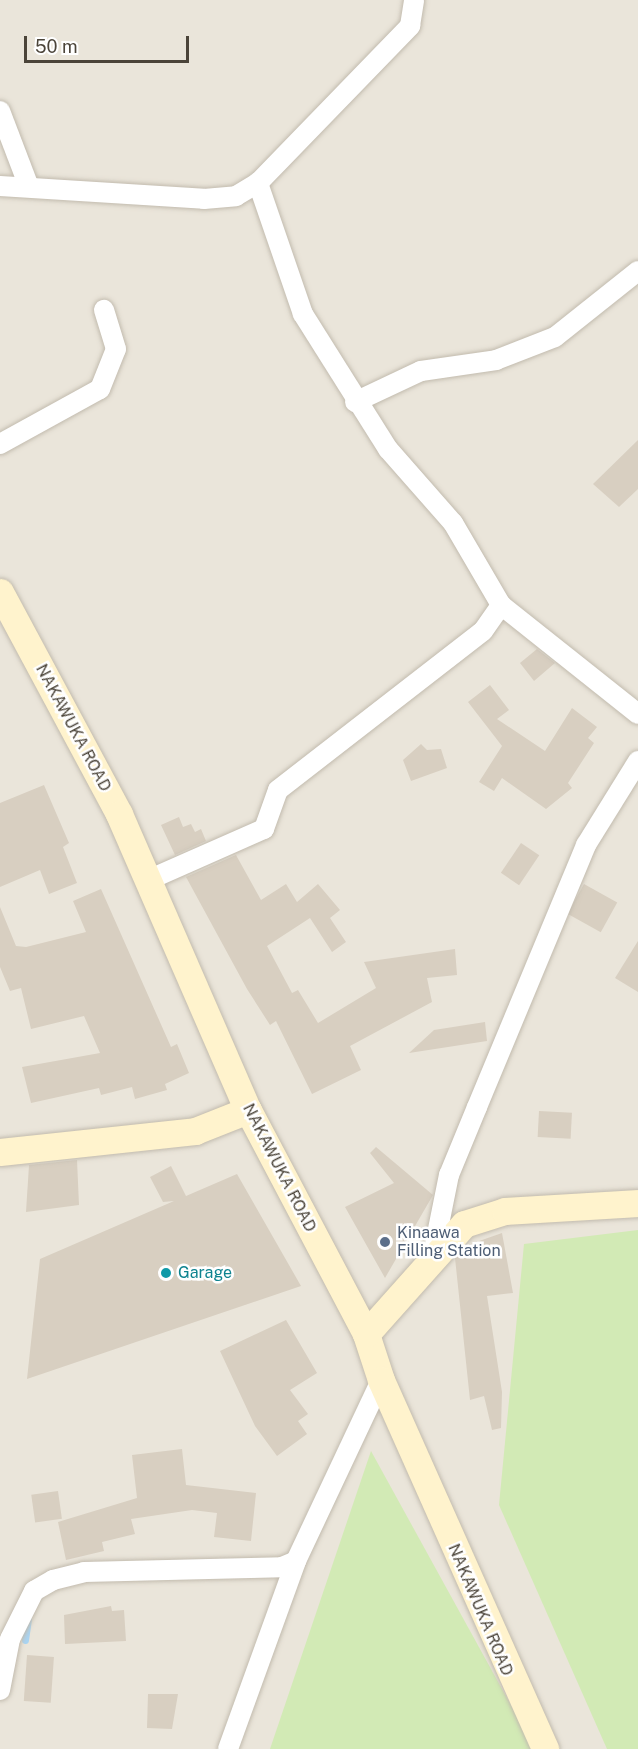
<!DOCTYPE html>
<html>
<head>
<meta charset="utf-8">
<style>
  body { margin:0 }
  #map { position:relative; width:638px; height:1749px; overflow:hidden; background:#f6f3ec; font-family:"Public Sans",sans-serif }
  div>[style] { position:absolute }
  [style*='--x'] { left:calc(var(--x)*1px); top:calc(var(--y)*1px); width:calc(var(--w)*1px); rotate:calc(var(--a)*1deg) }
  .residential>* { inset:0; background:#eae5da; transform-origin:0 0 }
  .green>* { inset:0; background:#d2eab5 }
  .stream>* { height:7px; margin:-3.5px; padding:0 3.5px; transform-origin:3.5px; border-radius:3.5px; background:#a9d4f2 }
  .building>* { inset:0; background:#d8cfc1; transform-origin:0 0 }
  .roads { filter:drop-shadow(0 0 2px #c2bbae) drop-shadow(0 0 2px #c2bbae) }
  .street>* { height:20px; margin:-10px; padding:0 10px; transform-origin:10px; border-radius:10px; background:#fff }
  .secondary>* { height:27px; margin:-13.5px; padding:0 13.5px; transform-origin:13.5px; border-radius:13.5px; background:#fff3cd }
  .dots>* { width:16px; height:16px; translate:-50% -50%; box-sizing:border-box; border:3px solid #fff; border-radius:50% }
  span { translate:-50% -50%; white-space:nowrap; text-align:center; line-height:1.15; -webkit-text-stroke:5px #fff; paint-order:stroke }
  .street-label { font-size:16px; color:#4b4439 }
  .service-label { font-size:16px; color:#4e5e75 }
  .left { translate:0 -50%; text-align:left }
  .culture-label { font-size:16px; color:#0d838f }
  .scale { position:absolute; left:24px; top:36px; width:165px; height:27px; box-sizing:border-box; border:3px solid #4b4439; border-top:0; padding-left:8px; font-size:18px; line-height:21px; white-space:nowrap; color:#4b4439; -webkit-text-stroke:4px #fff; paint-order:stroke }
</style>
</head>
<body>
<div id="map">
  <div class="residential">
    <i style="left:0;top:0;width:638px;height:1749px"></i>
  </div>
  <div class="green">
    <i style="clip-path:polygon(638px 1230px,638px 1749px,607px 1749px,499px 1505px,524px 1244px)"></i>
    <i style="clip-path:polygon(371px 1451px,535px 1749px,270px 1749px)"></i>
  </div>
  <div class="stream">
    <i style="--x:25;--y:1640;--w:21;--a:-82"></i>
  </div>
  <div class="building">
    <i style="clip-path:polygon(638px 440px,638px 489px,619px 507px,593px 484px)"></i>
    <i style="clip-path:polygon(537px 649px,555px 663px,534px 681px,520px 663px)"></i>
    <i style="clip-path:polygon(490px 685px,509px 710px,497px 719px,545px 751px,572px 708px,597px 727px,588px 738px,594px 743px,568px 783px,572px 788px,546px 809px,502px 778px,494px 791px,479px 782px,502px 746px,468px 702px)"></i>
    <i style="clip-path:polygon(421px 744px,427px 750px,441px 749px,447px 768px,411px 781px,403px 760px)"></i>
    <i style="clip-path:polygon(44px 785px,69px 843px,63px 847px,77px 883px,49px 894px,40px 870px,0 887px,0 803px)"></i>
    <i style="clip-path:polygon(179px 817px,183px 827px,191px 824px,195px 832px,201px 829px,206px 841px,175px 855px,161px 825px)"></i>
    <i style="left:521px;top:843px;width:22px;height:36px;rotate:34deg"></i>
    <i style="clip-path:polygon(236px 855px,261px 900px,286px 884px,297px 902px,318px 884px,340px 910px,330px 918px,346px 942px,332px 952px,310px 918px,267px 946px,292px 993px,298px 990px,318px 1023px,376px 988px,364px 962px,455px 949px,457px 975px,427px 978px,432px 1002px,350px 1046px,361px 1070px,312px 1094px,276px 1021px,270px 1025px,247px 989px,186px 877px)"></i>
    <i style="left:584px;top:884px;width:38px;height:34px;rotate:29deg"></i>
    <i style="clip-path:polygon(101px 889px,171px 1047px,177px 1044px,189px 1073px,165px 1084px,167px 1090px,135px 1099px,132px 1087px,101px 1095px,99px 1088px,31px 1103px,22px 1067px,100px 1053px,84px 1016px,31px 1029px,21px 988px,10px 991px,0 967px,0 907px,16px 946px,26px 947px,86px 932px,73px 901px)"></i>
    <i style="clip-path:polygon(638px 941px,638px 992px,615px 978px)"></i>
    <i style="clip-path:polygon(485px 1022px,487px 1041px,409px 1053px,434px 1030px)"></i>
    <i style="left:539px;top:1111px;width:33px;height:26px;rotate:3deg"></i>
    <i style="clip-path:polygon(376px 1147px,433px 1195px,385px 1278px,345px 1207px,394px 1183px,370px 1153px)"></i>
    <i style="clip-path:polygon(77px 1160px,79px 1205px,26px 1212px,29px 1165px)"></i>
    <i style="clip-path:polygon(171px 1166px,186px 1196px,237px 1174px,301px 1286px,27px 1379px,40px 1259px,174px 1201px,163px 1202px,150px 1177px)"></i>
    <i style="clip-path:polygon(502px 1233px,513px 1293px,487px 1296px,502px 1392px,501px 1428px,492px 1430px,484px 1396px,470px 1400px,455px 1258px,465px 1246px)"></i>
    <i style="clip-path:polygon(286px 1320px,317px 1373px,290px 1390px,308px 1414px,298px 1421px,307px 1434px,277px 1456px,255px 1426px,220px 1351px)"></i>
    <i style="clip-path:polygon(182px 1449px,186px 1485px,256px 1493px,251px 1541px,214px 1537px,217px 1513px,192px 1510px,131px 1519px,135px 1534px,102px 1542px,104px 1551px,66px 1560px,58px 1522px,137px 1498px,132px 1455px)"></i>
    <i style="left:58px;top:1491px;width:28px;height:27px;rotate:82deg"></i>
    <i style="clip-path:polygon(111px 1606px,112px 1611px,124px 1610px,126px 1641px,65px 1644px,64px 1615px)"></i>
    <i style="left:27px;top:1655px;width:27px;height:46px;rotate:4deg"></i>
    <i style="clip-path:polygon(148px 1694px,178px 1694px,172px 1729px,147px 1728px)"></i>
  </div>
  <div class="roads">
    <div class="street">
      <i style="--x:0;--y:111;--w:81;--a:69.1"></i>
      <i style="--x:0;--y:186;--w:204;--a:3.6"></i>
      <i style="--x:204;--y:199;--w:32;--a:-5"></i>
      <i style="--x:236;--y:196;--w:26;--a:-31"></i>
      <i style="--x:258;--y:183;--w:219;--a:-45.9"></i>
      <i style="--x:410;--y:26;--w:26;--a:-81"></i>
      <i style="--x:355;--y:402;--w:73;--a:-25.2"></i>
      <i style="--x:421;--y:371;--w:76;--a:-8.3"></i>
      <i style="--x:496;--y:360;--w:63;--a:-21.3"></i>
      <i style="--x:555;--y:337;--w:106;--a:-38.5"></i>
      <i style="--x:0;--y:444;--w:114;--a:-28.8"></i>
      <i style="--x:100;--y:389;--w:43;--a:-68.2"></i>
      <i style="--x:116;--y:349;--w:41;--a:-107.1"></i>
      <i style="--x:501;--y:605;--w:175;--a:38.5"></i>
      <i style="--x:146;--y:881;--w:129;--a:-23.8"></i>
      <i style="--x:264;--y:829;--w:41;--a:-70.3"></i>
      <i style="--x:278;--y:790;--w:259;--a:-37.8"></i>
      <i style="--x:483;--y:631;--w:32;--a:-55"></i>
      <i style="--x:501;--y:605;--w:95;--a:-120.3"></i>
      <i style="--x:453;--y:523;--w:98;--a:-131.3"></i>
      <i style="--x:388;--y:449;--w:160;--a:-122.2"></i>
      <i style="--x:303;--y:314;--w:139;--a:-109"></i>
      <i style="--x:432;--y:1259;--w:86;--a:-78.6"></i>
      <i style="--x:449;--y:1175;--w:74;--a:-67.6"></i>
      <i style="--x:477;--y:1107;--w:284;--a:-67.4"></i>
      <i style="--x:586;--y:845;--w:99;--a:-58.2"></i>
      <i style="--x:0;--y:1690;--w:52;--a:-78.9"></i>
      <i style="--x:10;--y:1639;--w:54;--a:-63.4"></i>
      <i style="--x:34;--y:1591;--w:22;--a:-30"></i>
      <i style="--x:53;--y:1580;--w:32;--a:-14"></i>
      <i style="--x:84;--y:1572;--w:198;--a:-1.4"></i>
      <i style="--x:282;--y:1567;--w:15;--a:-23"></i>
      <i style="--x:296;--y:1561;--w:200;--a:-64.8"></i>
      <i style="--x:228;--y:1749;--w:200;--a:-70.1"></i>
    </div>
    <div class="secondary">
      <i style="--x:0;--y:592;--w:252;--a:61.8"></i>
      <i style="--x:119;--y:814;--w:323;--a:66.5"></i>
      <i style="--x:248;--y:1110;--w:253;--a:62.2"></i>
      <i style="--x:366;--y:1334;--w:48;--a:71.9"></i>
      <i style="--x:381;--y:1380;--w:404;--a:66"></i>
      <i style="--x:0;--y:1152;--w:196;--a:-6.1"></i>
      <i style="--x:195;--y:1131;--w:57;--a:-21.6"></i>
      <i style="--x:366;--y:1334;--w:147;--a:-48.3"></i>
      <i style="--x:464;--y:1224;--w:43;--a:-17.6"></i>
      <i style="--x:505;--y:1211;--w:133;--a:-3.4"></i>
    </div>
  </div>
  <div class="dots">
    <i style="left:385px;top:1242px;background:#5c6f8a"></i>
    <i style="left:166px;top:1273px;background:#0f9aa8"></i>
  </div>
  <div class="street-label">
    <span style="left:73px;top:728px;rotate:62deg">NAKAWUKA ROAD</span>
    <span style="left:279px;top:1168px;rotate:63deg">NAKAWUKA ROAD</span>
    <span style="left:480px;top:1610px;rotate:67deg">NAKAWUKA ROAD</span>
  </div>
  <div class="service-label">
    <span class="left" style="left:397px;top:1242px">Kinaawa<br>Filling Station</span>
  </div>
  <div class="culture-label">
    <span class="left" style="left:178px;top:1273px">Garage</span>
  </div>
  <div class="scale">50 m</div>
</div>
</body>
</html>
